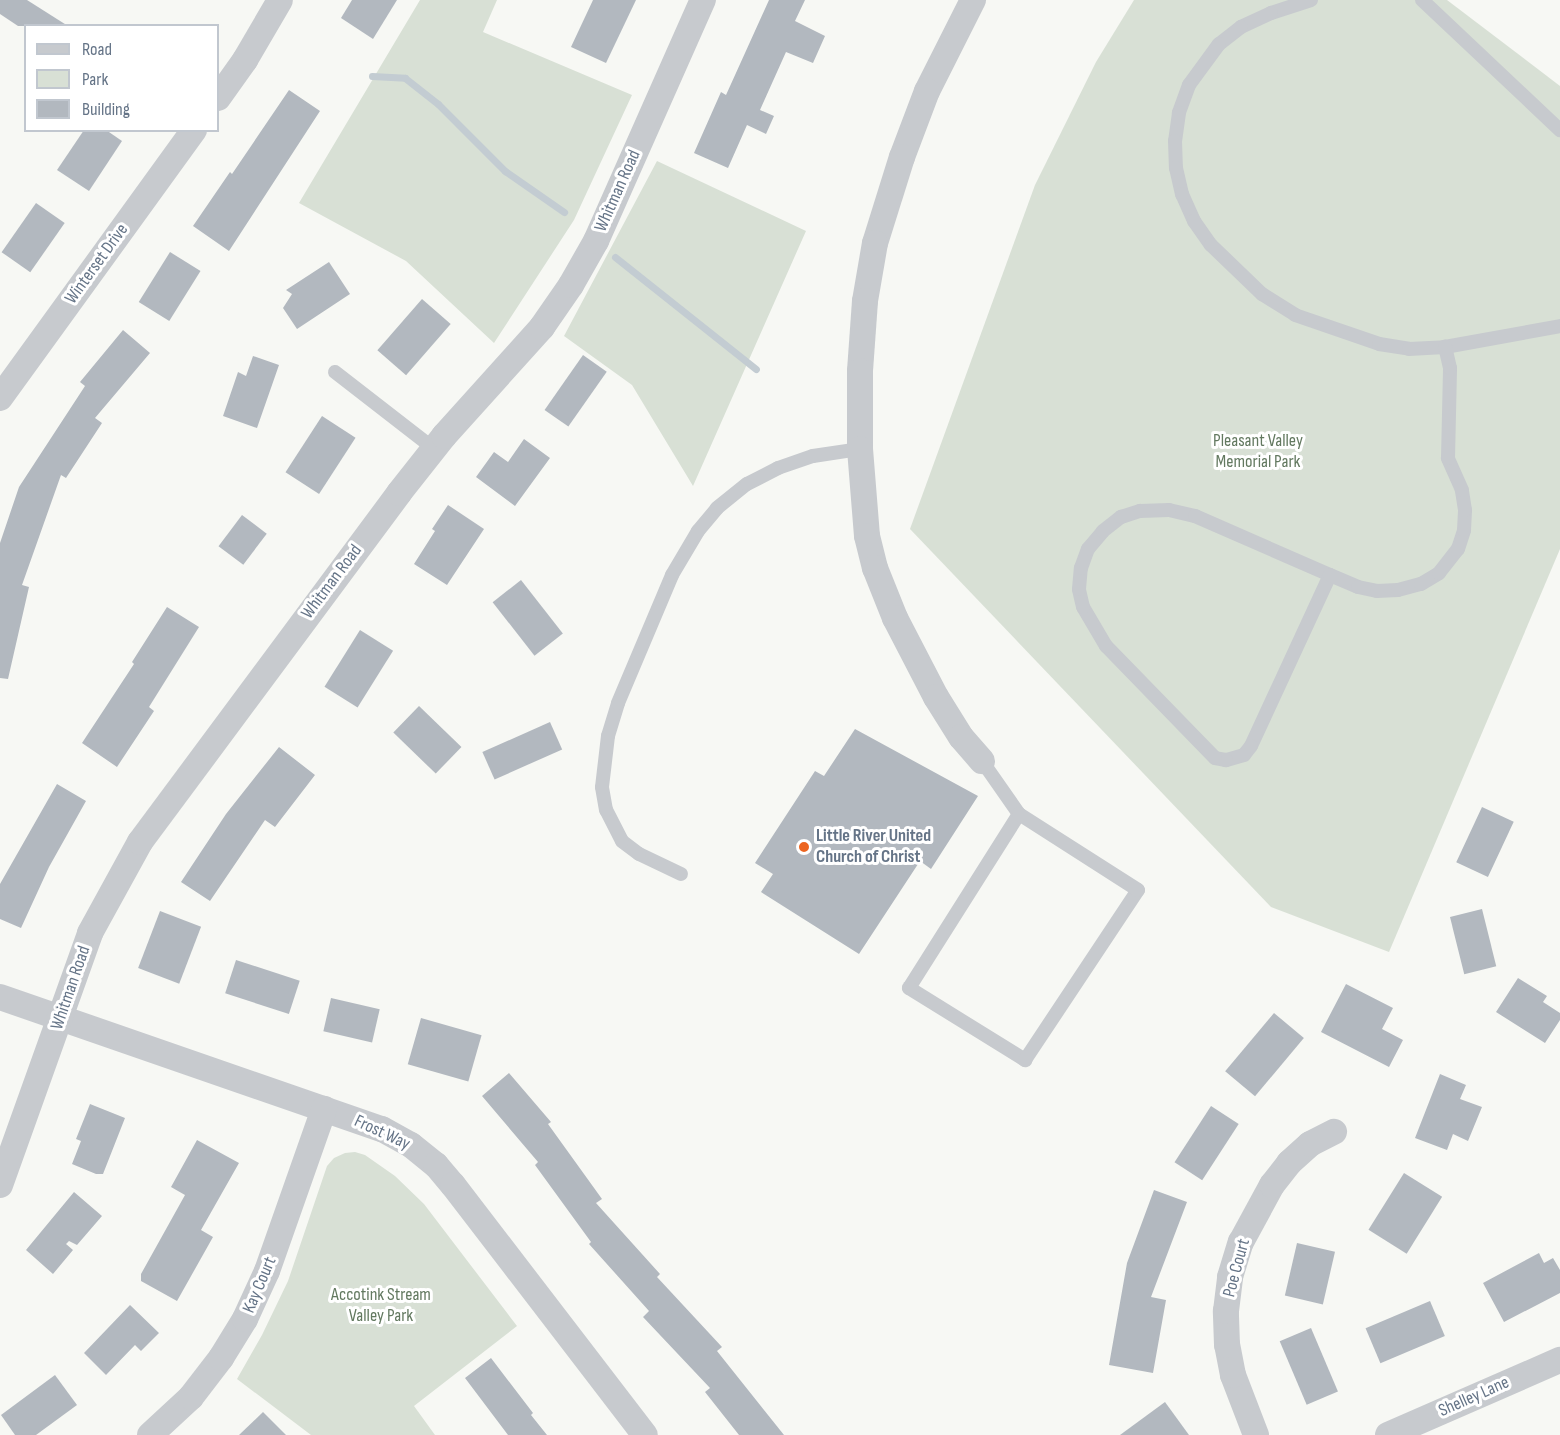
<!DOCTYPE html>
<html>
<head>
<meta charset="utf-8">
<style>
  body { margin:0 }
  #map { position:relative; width:1560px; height:1435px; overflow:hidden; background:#f7f8f4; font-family:"Sofia Sans Condensed",sans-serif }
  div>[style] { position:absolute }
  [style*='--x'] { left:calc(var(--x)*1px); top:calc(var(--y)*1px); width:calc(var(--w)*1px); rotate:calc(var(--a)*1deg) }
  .green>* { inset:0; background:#d8e0d5 }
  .stream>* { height:7px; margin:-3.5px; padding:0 3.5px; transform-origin:3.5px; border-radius:3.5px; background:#c3ccd2 }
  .building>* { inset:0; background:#b2b8bf; transform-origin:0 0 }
  .service>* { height:14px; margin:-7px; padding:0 7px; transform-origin:7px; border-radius:7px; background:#c7cace }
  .minor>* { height:26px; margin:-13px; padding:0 13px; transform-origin:13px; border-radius:13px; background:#c7cace }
  .dots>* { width:16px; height:16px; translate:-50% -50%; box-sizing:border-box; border:3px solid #fff; border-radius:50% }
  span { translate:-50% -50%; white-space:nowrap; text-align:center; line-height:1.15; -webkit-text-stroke:6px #fff; paint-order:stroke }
  .street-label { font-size:18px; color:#657487 }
  .park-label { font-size:18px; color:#637960 }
  .poi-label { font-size:18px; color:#657487; font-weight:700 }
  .left { translate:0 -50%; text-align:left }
  .legend { position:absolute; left:24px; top:24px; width:195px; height:108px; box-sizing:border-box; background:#fff; border:2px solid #c1c7cf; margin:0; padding:8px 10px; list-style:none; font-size:18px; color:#657487 }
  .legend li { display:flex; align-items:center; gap:12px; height:30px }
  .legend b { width:30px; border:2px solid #c1c7cf }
</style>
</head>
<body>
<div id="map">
  <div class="green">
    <i style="clip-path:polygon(420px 0,497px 0,483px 32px,632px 95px,574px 220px,494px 343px,406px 261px,299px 203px)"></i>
    <i style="clip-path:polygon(1134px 0,1447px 0,1560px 86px,1560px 549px,1389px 952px,1271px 907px,910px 529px,1035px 185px,1096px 62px)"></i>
    <i style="clip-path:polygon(657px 161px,806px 231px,693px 486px,632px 385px,564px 336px)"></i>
    <i style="clip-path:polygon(355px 1152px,365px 1155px,395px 1176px,424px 1204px,517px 1326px,414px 1406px,435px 1435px,311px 1435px,237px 1379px,262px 1335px,288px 1281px,327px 1166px,334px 1158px,345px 1153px)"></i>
  </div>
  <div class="stream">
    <i style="--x:372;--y:76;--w:33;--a:3"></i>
    <i style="--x:405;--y:78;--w:42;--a:38.2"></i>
    <i style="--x:438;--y:104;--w:95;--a:45"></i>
    <i style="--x:505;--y:171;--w:72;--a:34.8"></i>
    <i style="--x:615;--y:257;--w:180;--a:38.5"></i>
  </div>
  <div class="building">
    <i style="clip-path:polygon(0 0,27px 0,68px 26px,18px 26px,0 14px)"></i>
    <i style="clip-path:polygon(352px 0,397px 0,373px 39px,341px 18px)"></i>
    <i style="clip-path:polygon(593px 0,636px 0,606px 63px,571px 47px)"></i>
    <i style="clip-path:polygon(769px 0,805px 0,795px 21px,825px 36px,813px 63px,786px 52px,760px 110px,774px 116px,766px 134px,747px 125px,728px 168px,694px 153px,721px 92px,726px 95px)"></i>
    <i style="clip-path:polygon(289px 90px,320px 111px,229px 251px,193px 226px,230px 172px,232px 174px)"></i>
    <i style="clip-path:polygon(84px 130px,106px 130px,122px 141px,89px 191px,57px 170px)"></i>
    <i style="left:36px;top:203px;width:35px;height:60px;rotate:35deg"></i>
    <i style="left:170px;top:252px;width:36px;height:59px;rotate:32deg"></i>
    <i style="clip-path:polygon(329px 262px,350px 294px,297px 329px,283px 308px,292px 294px,286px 290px)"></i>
    <i style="left:422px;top:299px;width:38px;height:68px;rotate:41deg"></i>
    <i style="clip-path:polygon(123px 330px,150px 353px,95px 418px,102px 423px,66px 478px,61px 475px,22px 585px,29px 587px,8px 679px,0 678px,0 543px,19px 487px,85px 386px,80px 382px)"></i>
    <i style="left:583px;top:355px;width:29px;height:67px;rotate:35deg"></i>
    <i style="clip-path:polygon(253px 356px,279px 365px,257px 428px,223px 416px,238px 372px,246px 376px)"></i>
    <i style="left:322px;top:416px;width:40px;height:67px;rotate:33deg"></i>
    <i style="clip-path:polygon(524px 439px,550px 458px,515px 506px,476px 477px,494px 452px,508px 462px)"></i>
    <i style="clip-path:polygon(448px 505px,484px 529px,447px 585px,414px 564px,435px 531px,432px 529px)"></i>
    <i style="left:242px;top:515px;width:31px;height:39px;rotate:37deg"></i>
    <i style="left:521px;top:580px;width:68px;height:36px;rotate:52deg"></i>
    <i style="clip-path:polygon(167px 607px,199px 627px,149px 707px,154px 711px,117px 767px,82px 743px,134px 664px,132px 662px)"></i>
    <i style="left:360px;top:630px;width:39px;height:67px;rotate:32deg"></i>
    <i style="left:419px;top:706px;width:59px;height:37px;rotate:44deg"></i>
    <i style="left:550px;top:722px;width:30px;height:74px;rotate:66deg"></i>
    <i style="clip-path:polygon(855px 729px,978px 796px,931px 869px,920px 861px,859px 954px,761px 892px,773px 874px,755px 863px,815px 771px,824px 776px)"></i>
    <i style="clip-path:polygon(279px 747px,315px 775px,275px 827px,265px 820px,210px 901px,181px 882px,226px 814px)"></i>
    <i style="clip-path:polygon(57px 784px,86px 801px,49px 867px,21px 928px,0 919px,0 884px)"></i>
    <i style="left:1482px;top:807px;width:35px;height:61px;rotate:25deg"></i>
    <i style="left:1482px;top:909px;width:59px;height:33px;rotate:76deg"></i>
    <i style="left:160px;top:911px;width:44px;height:61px;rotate:21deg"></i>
    <i style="left:236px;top:960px;width:67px;height:35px;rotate:18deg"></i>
    <i style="clip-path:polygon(1518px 978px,1547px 996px,1543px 1002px,1560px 1013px,1560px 1020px,1545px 1043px,1496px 1012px)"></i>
    <i style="clip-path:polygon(1346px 984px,1393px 1008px,1382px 1029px,1403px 1040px,1389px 1067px,1321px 1032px)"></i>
    <i style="left:331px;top:998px;width:50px;height:34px;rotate:13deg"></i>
    <i style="left:1274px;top:1013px;width:39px;height:76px;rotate:40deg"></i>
    <i style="left:421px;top:1018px;width:63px;height:48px;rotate:16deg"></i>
    <i style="clip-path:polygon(509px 1073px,551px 1122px,548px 1124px,602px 1199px,596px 1203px,660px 1274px,657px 1277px,722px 1347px,717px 1351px,784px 1435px,739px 1435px,705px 1392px,710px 1388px,643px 1317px,649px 1311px,589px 1244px,591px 1242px,535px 1165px,538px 1162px,482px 1096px)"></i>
    <i style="clip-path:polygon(1440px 1074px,1466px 1085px,1460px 1099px,1482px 1107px,1468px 1141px,1453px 1134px,1447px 1150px,1415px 1138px)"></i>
    <i style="clip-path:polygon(90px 1104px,125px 1118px,103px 1174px,96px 1174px,72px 1164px,81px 1141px,76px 1139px)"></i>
    <i style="left:1211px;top:1106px;width:33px;height:67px;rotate:33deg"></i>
    <i style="clip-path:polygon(197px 1140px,239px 1163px,201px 1230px,213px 1237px,177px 1301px,141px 1281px,141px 1274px,185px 1195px,171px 1187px)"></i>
    <i style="left:1404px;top:1173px;width:45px;height:67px;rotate:32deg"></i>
    <i style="clip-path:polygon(1154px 1190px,1187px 1202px,1151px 1297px,1166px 1300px,1153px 1373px,1109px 1365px,1127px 1263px)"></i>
    <i style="clip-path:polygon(74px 1192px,102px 1216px,77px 1245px,69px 1241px,66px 1244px,73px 1250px,53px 1274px,26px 1250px)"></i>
    <i style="left:1297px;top:1243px;width:39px;height:54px;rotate:13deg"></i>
    <i style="clip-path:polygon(1539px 1253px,1544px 1263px,1553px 1258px,1560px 1270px,1560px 1293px,1504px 1322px,1483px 1283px)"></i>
    <i style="left:1430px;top:1301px;width:38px;height:70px;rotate:67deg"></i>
    <i style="clip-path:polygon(130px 1305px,159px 1333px,141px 1351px,135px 1345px,106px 1375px,84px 1353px)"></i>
    <i style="left:1311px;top:1328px;width:69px;height:34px;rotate:67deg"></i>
    <i style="clip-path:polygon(491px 1358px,533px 1413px,531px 1415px,547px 1435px,508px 1435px,465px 1378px)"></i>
    <i style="clip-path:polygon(55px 1375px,77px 1405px,36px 1435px,15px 1435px,1px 1415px)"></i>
    <i style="clip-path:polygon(1165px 1402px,1189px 1435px,1120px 1435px)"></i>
    <i style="clip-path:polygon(263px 1412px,286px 1435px,239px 1435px)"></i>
  </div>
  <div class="service">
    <i style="--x:1311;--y:0;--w:42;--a:162"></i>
    <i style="--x:1271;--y:13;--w:33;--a:155"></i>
    <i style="--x:1241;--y:27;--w:28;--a:142"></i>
    <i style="--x:1219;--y:44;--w:51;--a:126.2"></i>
    <i style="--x:1189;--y:85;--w:30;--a:110"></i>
    <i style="--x:1179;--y:113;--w:28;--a:98"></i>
    <i style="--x:1175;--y:141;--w:27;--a:88"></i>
    <i style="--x:1176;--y:168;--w:27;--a:77"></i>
    <i style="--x:1182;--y:194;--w:30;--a:66"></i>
    <i style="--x:1194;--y:221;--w:29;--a:55"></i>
    <i style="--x:1211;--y:245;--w:71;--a:43.9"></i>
    <i style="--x:1262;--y:294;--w:39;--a:32"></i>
    <i style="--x:1295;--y:315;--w:89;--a:19"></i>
    <i style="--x:1379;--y:344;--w:30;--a:9"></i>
    <i style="--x:1409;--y:349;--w:36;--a:-3"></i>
    <i style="--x:1445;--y:347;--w:117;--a:-10.3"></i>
    <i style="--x:1422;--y:0;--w:190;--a:43.3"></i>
    <i style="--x:335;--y:372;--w:124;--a:37.8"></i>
    <i style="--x:1169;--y:510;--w:27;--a:13"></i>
    <i style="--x:1195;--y:516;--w:147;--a:23.6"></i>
    <i style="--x:1330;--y:575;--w:188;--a:114.8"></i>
    <i style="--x:1251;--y:746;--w:11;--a:128"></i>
    <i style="--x:1244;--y:755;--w:19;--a:164"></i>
    <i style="--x:1226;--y:760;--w:11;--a:-170"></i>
    <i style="--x:1215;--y:758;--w:156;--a:-134.2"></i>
    <i style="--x:1106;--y:646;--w:45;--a:-120.5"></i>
    <i style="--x:1083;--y:607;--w:18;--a:-103"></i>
    <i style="--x:1079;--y:589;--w:21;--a:-85"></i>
    <i style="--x:1081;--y:568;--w:20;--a:-70"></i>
    <i style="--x:1088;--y:549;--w:23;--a:-50"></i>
    <i style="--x:1103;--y:531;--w:23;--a:-38"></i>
    <i style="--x:1121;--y:517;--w:20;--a:-18"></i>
    <i style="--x:1140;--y:511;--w:29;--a:-2"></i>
    <i style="--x:1330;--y:575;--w:30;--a:23"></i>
    <i style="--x:1358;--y:587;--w:19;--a:12"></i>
    <i style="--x:1377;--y:591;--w:21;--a:-3"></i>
    <i style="--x:1398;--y:590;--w:24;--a:-15"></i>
    <i style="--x:1421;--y:584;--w:21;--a:-31"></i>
    <i style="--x:1439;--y:573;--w:31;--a:-52"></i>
    <i style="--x:1458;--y:549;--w:20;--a:-72"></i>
    <i style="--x:1464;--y:530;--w:20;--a:-87"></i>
    <i style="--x:1465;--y:510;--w:20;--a:-99"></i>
    <i style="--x:1462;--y:490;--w:35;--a:-114"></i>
    <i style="--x:1448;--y:458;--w:90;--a:-88.7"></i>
    <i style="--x:1450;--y:368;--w:22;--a:-103"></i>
    <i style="--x:982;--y:761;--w:65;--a:55.1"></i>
    <i style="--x:1019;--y:814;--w:206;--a:122.3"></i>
    <i style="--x:909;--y:988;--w:137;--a:31.8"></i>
    <i style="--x:1025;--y:1060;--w:204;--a:-56.4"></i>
    <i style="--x:1138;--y:890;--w:141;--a:-147.4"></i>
    <i style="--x:681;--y:874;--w:47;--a:-154.5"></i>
    <i style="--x:639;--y:854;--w:21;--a:-143"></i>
    <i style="--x:622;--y:841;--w:35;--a:-117"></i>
    <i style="--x:606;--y:810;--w:23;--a:-100"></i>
    <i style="--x:602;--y:787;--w:51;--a:-83.3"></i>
    <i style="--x:608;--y:736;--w:34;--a:-73"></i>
    <i style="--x:618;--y:703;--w:139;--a:-67.1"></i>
    <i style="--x:672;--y:575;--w:51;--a:-59.4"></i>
    <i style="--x:698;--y:531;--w:30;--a:-50"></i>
    <i style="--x:717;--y:508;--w:38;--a:-39"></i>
    <i style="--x:747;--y:484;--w:35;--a:-27"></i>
    <i style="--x:778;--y:468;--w:37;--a:-19"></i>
    <i style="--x:813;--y:456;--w:48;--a:-8.5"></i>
  </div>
  <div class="minor">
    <i style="--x:973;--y:0;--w:102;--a:116.8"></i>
    <i style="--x:927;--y:91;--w:71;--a:110.7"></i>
    <i style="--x:902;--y:157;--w:90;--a:107.4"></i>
    <i style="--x:875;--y:243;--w:59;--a:99.8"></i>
    <i style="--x:865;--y:301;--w:70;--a:94.1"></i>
    <i style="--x:860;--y:371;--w:78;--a:90"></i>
    <i style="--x:860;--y:449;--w:87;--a:85.4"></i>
    <i style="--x:867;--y:536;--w:33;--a:76"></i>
    <i style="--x:875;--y:568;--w:54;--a:68.2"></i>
    <i style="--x:895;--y:618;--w:89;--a:62.6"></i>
    <i style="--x:936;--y:697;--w:47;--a:58"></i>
    <i style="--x:961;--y:737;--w:32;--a:49"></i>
    <i style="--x:218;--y:98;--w:47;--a:-54.6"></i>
    <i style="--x:245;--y:60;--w:69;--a:-59.7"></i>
    <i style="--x:0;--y:398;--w:331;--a:-54.1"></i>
    <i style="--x:0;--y:997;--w:404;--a:19.1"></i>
    <i style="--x:382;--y:1129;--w:33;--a:29"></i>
    <i style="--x:411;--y:1145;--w:32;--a:39"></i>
    <i style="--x:436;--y:1165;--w:26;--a:50"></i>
    <i style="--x:453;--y:1185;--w:315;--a:52.5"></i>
    <i style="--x:0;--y:1185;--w:268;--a:-70.3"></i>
    <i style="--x:90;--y:933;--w:104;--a:-61.2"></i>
    <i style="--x:140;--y:842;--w:435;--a:-53.4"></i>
    <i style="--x:399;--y:493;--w:73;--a:-51.7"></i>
    <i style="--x:444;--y:436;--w:147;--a:-48"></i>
    <i style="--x:542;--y:327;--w:51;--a:-55.4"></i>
    <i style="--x:571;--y:285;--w:51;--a:-60.4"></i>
    <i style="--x:596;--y:241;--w:264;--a:-66.1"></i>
    <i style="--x:150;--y:1435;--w:56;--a:-42.8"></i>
    <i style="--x:191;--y:1397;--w:49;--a:-52.4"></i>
    <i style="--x:221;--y:1358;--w:46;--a:-58.4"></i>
    <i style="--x:245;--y:1319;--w:53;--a:-65.4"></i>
    <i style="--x:267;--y:1271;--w:172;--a:-70.6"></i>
    <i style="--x:1256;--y:1435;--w:64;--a:-111"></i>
    <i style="--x:1233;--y:1375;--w:31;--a:-101"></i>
    <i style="--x:1227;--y:1345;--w:34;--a:-92"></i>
    <i style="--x:1226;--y:1311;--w:34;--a:-83"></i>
    <i style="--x:1230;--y:1277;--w:37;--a:-73"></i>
    <i style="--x:1241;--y:1242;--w:65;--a:-61.5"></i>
    <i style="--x:1272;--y:1185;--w:28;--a:-52"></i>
    <i style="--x:1289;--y:1163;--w:28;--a:-42"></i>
    <i style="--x:1310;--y:1144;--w:27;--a:-27"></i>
    <i style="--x:1388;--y:1435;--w:188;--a:-23.6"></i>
  </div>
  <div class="dots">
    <i style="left:804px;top:847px;background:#ec6420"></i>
  </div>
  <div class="street-label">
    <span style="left:618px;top:191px;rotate:-66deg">Whitman Road</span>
    <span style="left:97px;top:264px;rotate:-54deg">Winterset Drive</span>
    <span style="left:332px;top:582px;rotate:-53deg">Whitman Road</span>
    <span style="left:71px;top:988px;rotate:-71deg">Whitman Road</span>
    <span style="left:382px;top:1133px;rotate:25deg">Frost Way</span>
    <span style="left:1237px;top:1268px;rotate:-75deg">Poe Court</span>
    <span style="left:260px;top:1285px;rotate:-67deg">Kay Court</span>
    <span style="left:1474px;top:1397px;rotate:-24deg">Shelley Lane</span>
  </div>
  <div class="park-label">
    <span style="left:1258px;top:452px">Pleasant Valley<br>Memorial Park</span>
    <span style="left:381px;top:1306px">Accotink Stream<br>Valley Park</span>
  </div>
  <div class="poi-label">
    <span class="left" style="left:816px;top:847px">Little River United<br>Church of Christ</span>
  </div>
  <ul class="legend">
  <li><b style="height:8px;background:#c7cace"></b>Road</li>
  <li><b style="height:16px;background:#d8e0d5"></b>Park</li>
  <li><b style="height:16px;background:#b2b8bf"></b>Building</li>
  </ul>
</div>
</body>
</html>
